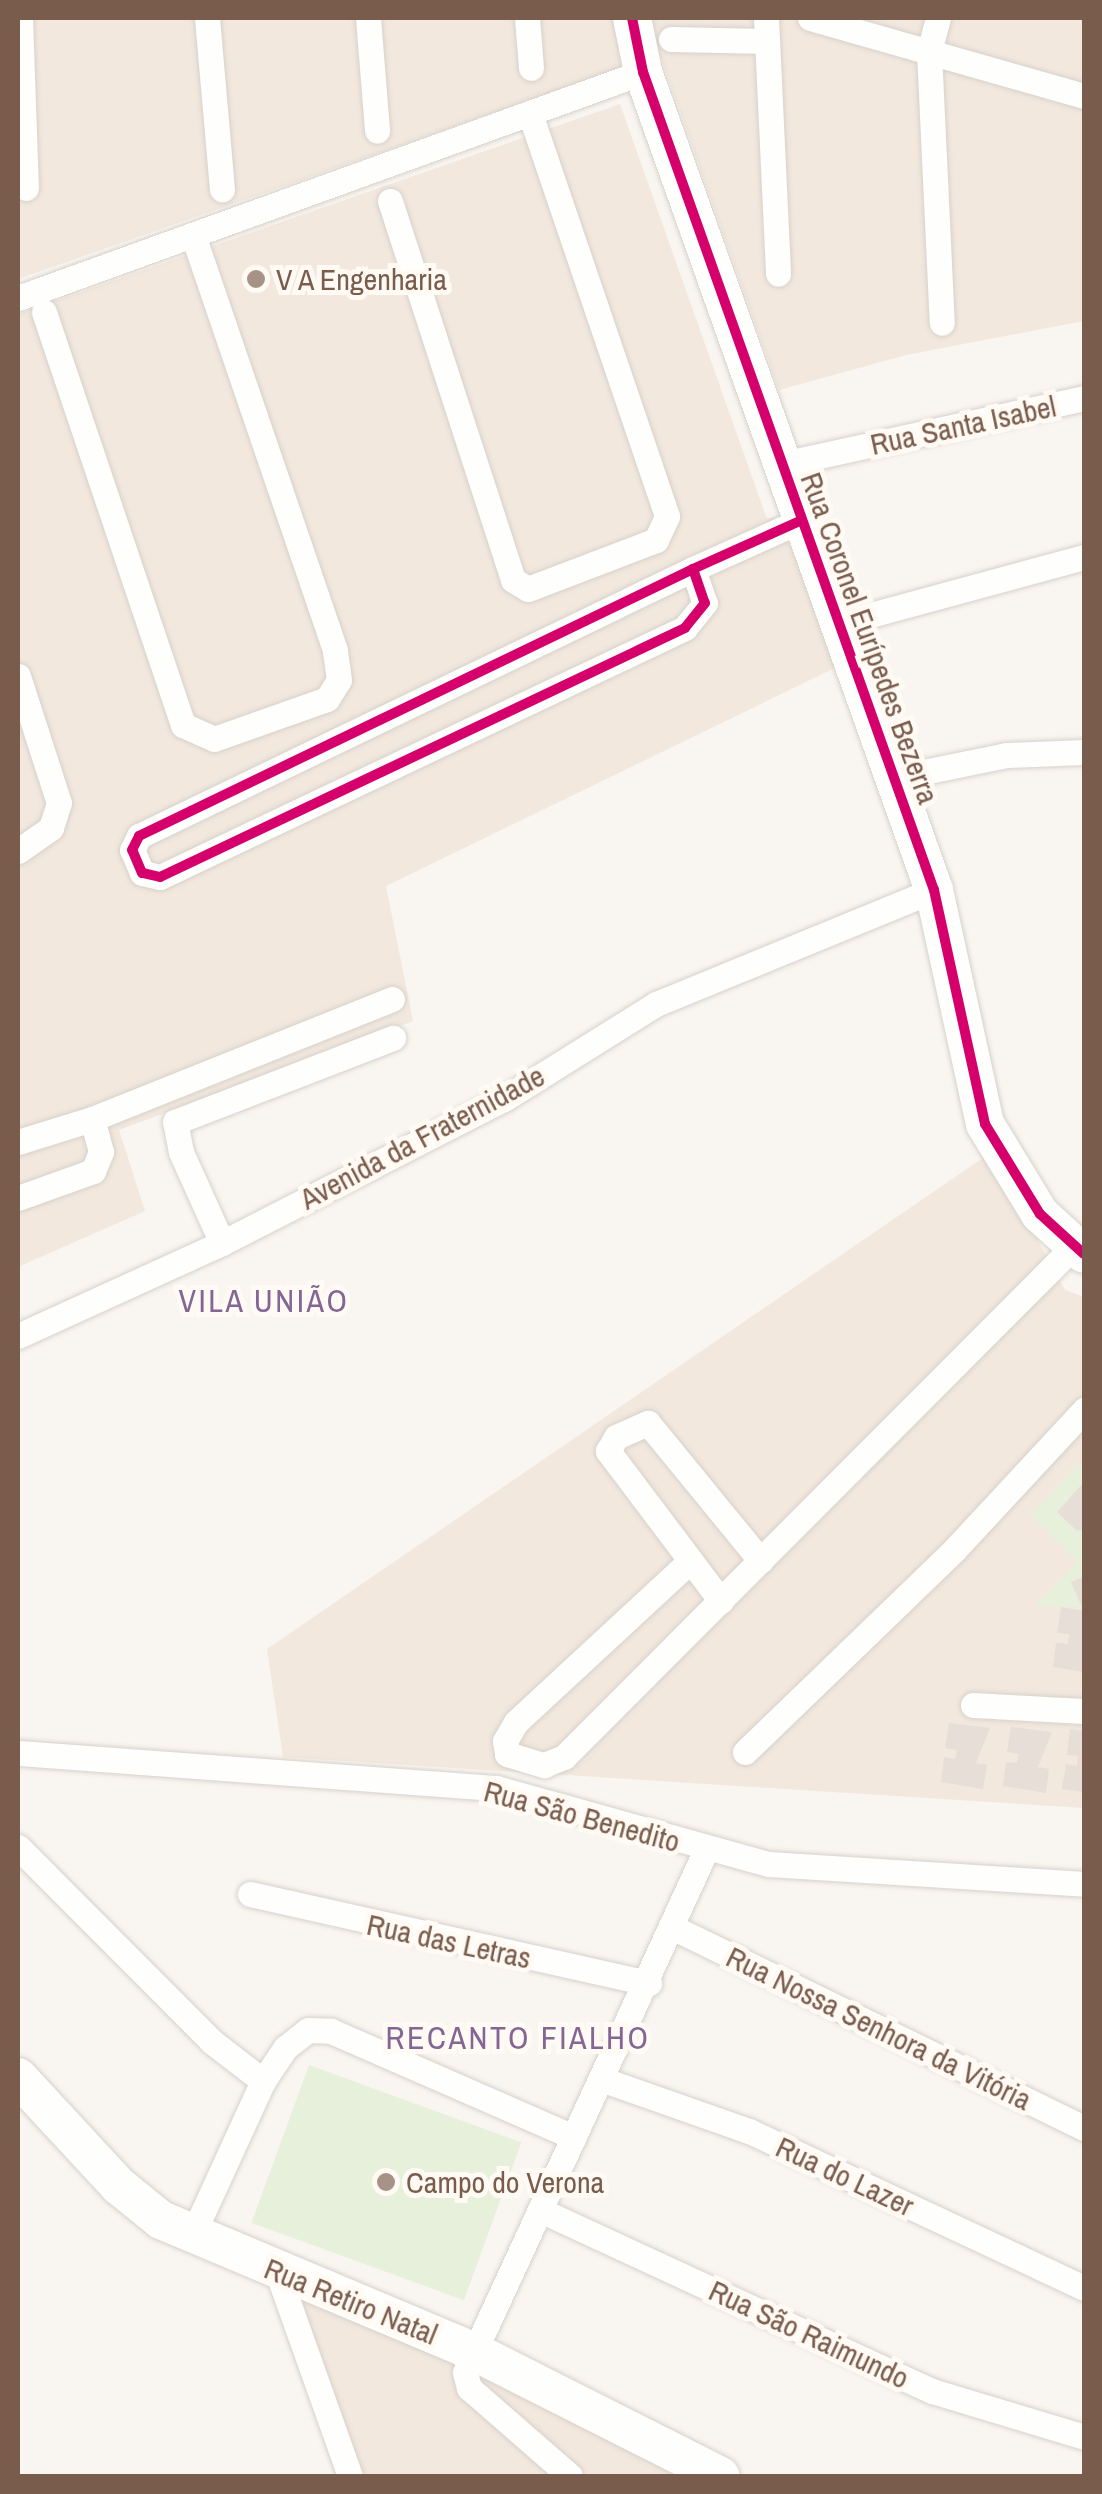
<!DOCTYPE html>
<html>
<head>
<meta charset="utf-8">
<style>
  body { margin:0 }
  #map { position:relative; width:1102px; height:2494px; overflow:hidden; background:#f9f5f0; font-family:"Archivo Narrow",sans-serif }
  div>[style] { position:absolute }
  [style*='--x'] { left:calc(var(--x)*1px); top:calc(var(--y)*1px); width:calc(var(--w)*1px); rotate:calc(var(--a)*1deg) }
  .residential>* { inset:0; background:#f2e8de }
  .green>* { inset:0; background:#e7f0db; transform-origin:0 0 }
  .building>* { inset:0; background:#e6ded7 }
  .roads { filter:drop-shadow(0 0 2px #d7d1cb) drop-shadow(0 0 2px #d7d1cb) }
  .street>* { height:25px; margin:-12.5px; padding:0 12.5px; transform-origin:12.5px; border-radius:12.5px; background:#fefefd }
  .secondary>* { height:38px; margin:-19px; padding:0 19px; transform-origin:19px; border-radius:19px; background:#fefefd }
  .cycleway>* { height:10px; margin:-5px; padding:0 5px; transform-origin:5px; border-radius:5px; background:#d6006c }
  .dots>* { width:28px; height:28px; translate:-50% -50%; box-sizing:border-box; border:5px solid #fffaf3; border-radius:50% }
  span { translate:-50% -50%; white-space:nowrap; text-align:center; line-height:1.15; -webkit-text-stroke:10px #fffaf3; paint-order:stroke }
  .poi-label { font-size:30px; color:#7a5c4d }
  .left { translate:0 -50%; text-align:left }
  .street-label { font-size:30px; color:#7a5c4d }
  .neighbourhood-label { font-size:32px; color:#846695; letter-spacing:2.5px }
  .frame { position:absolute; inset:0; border:20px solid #7a5c4d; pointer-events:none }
</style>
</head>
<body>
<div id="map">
  <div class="residential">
    <i style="clip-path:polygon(18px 18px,615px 18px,624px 67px,18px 279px)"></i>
    <i style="clip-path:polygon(652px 18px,1084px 18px,1084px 321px,906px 355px,779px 390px,657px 46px)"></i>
    <i style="clip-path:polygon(620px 104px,767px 519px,774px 517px,809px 582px,841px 665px,386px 886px,413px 1021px,119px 1130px,145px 1211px,18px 1267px,18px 314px)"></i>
    <i style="clip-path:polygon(990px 1153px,1065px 1290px,1084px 1297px,1084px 1808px,283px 1757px,267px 1649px)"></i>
    <i style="clip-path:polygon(297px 2294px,470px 2362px,682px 2476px,361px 2476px)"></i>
  </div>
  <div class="green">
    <i style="clip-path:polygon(1084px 1459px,1084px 1608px,1036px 1605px,1078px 1562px,1031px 1515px)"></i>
    <i style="left:309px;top:2065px;width:226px;height:168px;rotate:20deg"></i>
  </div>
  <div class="building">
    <i style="clip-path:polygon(1084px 1482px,1084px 1529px,1077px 1531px,1057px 1512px)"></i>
    <i style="clip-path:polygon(1084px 1577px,1084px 1603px,1081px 1605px,1071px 1582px)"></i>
    <i style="clip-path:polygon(1061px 1607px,1084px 1611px,1084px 1672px,1053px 1667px,1056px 1643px,1068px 1644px,1069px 1634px,1057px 1633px)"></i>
    <i style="clip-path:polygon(949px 1723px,990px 1728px,976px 1763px,987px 1765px,983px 1789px,941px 1782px,944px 1757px,955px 1759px,957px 1750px,945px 1748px)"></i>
    <i style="clip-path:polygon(1011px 1727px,1052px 1732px,1038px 1767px,1049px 1769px,1046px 1793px,1003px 1786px,1006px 1762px,1017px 1763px,1019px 1754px,1007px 1752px)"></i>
    <i style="clip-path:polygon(1070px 1729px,1084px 1731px,1084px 1792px,1062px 1789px,1066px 1764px,1077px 1766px,1078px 1756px,1067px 1755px)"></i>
  </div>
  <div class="roads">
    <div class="street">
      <i style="--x:20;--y:18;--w:170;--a:88"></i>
      <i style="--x:207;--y:18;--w:172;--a:85"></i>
      <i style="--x:368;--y:18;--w:113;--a:85.4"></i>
      <i style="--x:527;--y:18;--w:50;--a:85.4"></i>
      <i style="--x:766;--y:18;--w:256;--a:87.3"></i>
      <i style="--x:810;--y:18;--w:285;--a:15.9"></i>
      <i style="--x:938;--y:18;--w:35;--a:105"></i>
      <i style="--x:929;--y:52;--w:271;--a:87.3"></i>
      <i style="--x:671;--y:39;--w:95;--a:1.2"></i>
      <i style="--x:390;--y:201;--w:398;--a:72"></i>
      <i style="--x:513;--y:580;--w:17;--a:31"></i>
      <i style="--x:528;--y:589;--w:137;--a:-20.9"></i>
      <i style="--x:656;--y:540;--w:26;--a:-65"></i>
      <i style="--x:667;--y:516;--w:426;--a:-108.8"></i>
      <i style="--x:18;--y:298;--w:665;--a:-19.88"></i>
      <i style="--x:44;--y:312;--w:436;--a:71.4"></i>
      <i style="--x:183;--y:725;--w:34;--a:24"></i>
      <i style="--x:214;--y:739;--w:120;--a:-19.5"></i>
      <i style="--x:327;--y:699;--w:22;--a:-58"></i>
      <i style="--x:339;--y:680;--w:30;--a:-98"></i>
      <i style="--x:335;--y:650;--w:439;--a:-108.9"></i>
      <i style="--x:782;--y:464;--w:309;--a:-12.3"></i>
      <i style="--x:693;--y:569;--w:36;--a:71"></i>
      <i style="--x:705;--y:603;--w:32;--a:129"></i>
      <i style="--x:685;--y:628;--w:581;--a:154.63"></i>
      <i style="--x:160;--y:877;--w:18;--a:-167"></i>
      <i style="--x:142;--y:873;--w:25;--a:-113"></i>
      <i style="--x:132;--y:850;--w:16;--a:-63"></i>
      <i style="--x:139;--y:836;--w:615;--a:-25.73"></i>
      <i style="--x:693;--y:569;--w:117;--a:-24.2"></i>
      <i style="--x:841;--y:623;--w:252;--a:-15.2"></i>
      <i style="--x:18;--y:676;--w:133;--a:72.1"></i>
      <i style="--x:59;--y:803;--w:26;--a:108"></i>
      <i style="--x:51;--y:828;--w:40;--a:145.1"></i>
      <i style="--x:894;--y:778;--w:115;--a:-11.5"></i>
      <i style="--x:1007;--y:755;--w:77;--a:-2.2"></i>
      <i style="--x:18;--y:1142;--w:77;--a:-17.3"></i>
      <i style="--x:92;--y:1119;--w:323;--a:-21.8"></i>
      <i style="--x:18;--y:1198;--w:80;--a:-19.8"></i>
      <i style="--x:93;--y:1171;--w:21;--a:-67"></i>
      <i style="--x:101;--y:1152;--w:34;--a:-105"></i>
      <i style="--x:222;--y:1243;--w:100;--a:-114.3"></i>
      <i style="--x:181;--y:1152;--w:31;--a:-101"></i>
      <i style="--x:175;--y:1122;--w:234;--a:-21.1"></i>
      <i style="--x:18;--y:1336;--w:224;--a:-24.5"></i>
      <i style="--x:222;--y:1243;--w:317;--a:-27.1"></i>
      <i style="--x:504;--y:1099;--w:179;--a:-32"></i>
      <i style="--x:656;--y:1004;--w:300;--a:-22.3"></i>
      <i style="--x:690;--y:1561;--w:237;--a:137.2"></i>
      <i style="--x:516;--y:1722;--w:22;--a:120"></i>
      <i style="--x:505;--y:1741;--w:13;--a:81"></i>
      <i style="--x:507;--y:1754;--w:39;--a:17"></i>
      <i style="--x:544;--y:1765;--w:22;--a:-22"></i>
      <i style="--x:564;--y:1757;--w:721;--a:-45.06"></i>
      <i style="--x:721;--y:1601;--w:188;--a:-127"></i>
      <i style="--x:608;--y:1451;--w:16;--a:-60"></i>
      <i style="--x:616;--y:1437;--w:35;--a:-24"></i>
      <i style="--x:648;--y:1423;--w:178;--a:50.7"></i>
      <i style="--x:973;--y:1705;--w:111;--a:3.1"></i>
      <i style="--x:745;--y:1752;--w:292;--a:-44"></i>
      <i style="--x:955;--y:1549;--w:190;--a:-47.1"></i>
      <i style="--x:18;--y:1753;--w:479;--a:4.2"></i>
      <i style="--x:496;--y:1788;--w:283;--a:15.6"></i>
      <i style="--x:769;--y:1864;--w:316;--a:3.6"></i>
      <i style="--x:18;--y:1847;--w:274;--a:45.1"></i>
      <i style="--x:211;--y:2041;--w:66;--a:37.6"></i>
      <i style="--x:250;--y:1894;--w:409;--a:12.6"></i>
      <i style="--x:674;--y:1928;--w:456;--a:26"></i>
      <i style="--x:601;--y:2079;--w:157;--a:19.4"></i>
      <i style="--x:749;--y:2131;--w:370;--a:25.1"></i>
      <i style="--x:540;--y:2210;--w:432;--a:24.8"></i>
      <i style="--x:932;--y:2391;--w:159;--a:16.8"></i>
      <i style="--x:192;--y:2236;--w:170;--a:-65.4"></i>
      <i style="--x:263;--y:2081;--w:40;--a:-56"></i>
      <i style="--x:285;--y:2048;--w:29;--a:-38"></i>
      <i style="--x:308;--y:2030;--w:23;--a:2"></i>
      <i style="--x:331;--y:2031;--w:265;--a:23.6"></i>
      <i style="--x:277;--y:2271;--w:218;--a:70.4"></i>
      <i style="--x:570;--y:2476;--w:134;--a:-138.9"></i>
      <i style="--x:469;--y:2388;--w:16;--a:-104"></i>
      <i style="--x:465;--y:2372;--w:575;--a:-65.22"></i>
    </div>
    <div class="secondary">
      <i style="--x:632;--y:18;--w:55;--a:78.5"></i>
      <i style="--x:643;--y:72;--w:868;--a:70.42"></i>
      <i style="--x:934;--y:890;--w:239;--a:77.7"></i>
      <i style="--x:985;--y:1124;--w:105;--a:58.6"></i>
      <i style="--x:1040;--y:1214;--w:59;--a:42.3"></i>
      <i style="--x:18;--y:2077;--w:149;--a:47.2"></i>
      <i style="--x:119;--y:2186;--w:54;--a:39"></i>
      <i style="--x:161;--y:2220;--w:341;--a:22.8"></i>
      <i style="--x:475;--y:2352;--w:275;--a:26.8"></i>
    </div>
  </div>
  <div class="cycleway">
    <i style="--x:632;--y:18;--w:55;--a:78.5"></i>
    <i style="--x:643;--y:72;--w:868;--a:70.42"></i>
    <i style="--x:934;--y:890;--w:239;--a:77.7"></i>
    <i style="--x:985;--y:1124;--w:105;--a:58.6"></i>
    <i style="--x:1040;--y:1214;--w:59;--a:42.3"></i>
    <i style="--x:693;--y:569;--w:36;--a:71"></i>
    <i style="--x:705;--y:603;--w:32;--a:129"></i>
    <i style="--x:685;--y:628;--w:581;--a:154.63"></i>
    <i style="--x:160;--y:877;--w:18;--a:-167"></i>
    <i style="--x:142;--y:873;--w:25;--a:-113"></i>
    <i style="--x:132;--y:850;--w:16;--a:-63"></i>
    <i style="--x:139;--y:836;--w:615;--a:-25.73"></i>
    <i style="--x:693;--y:569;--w:117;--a:-24.2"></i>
  </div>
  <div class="dots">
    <i style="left:256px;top:279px;background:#a69286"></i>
    <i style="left:386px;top:2182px;background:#a69286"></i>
  </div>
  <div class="poi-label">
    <span class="left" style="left:276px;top:279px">V A Engenharia</span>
    <span class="left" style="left:406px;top:2182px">Campo do Verona</span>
  </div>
  <div class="street-label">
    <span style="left:963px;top:425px;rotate:-12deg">Rua Santa Isabel</span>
    <span style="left:870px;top:638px;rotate:70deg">Rua Coronel Eurípedes Bezerra</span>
    <span style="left:422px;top:1137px;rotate:-28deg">Avenida da Fraternidade</span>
    <span style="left:582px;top:1816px;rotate:15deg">Rua São Benedito</span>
    <span style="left:449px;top:1941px;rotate:12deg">Rua das Letras</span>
    <span style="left:879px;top:2028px;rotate:26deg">Rua Nossa Senhora da Vitória</span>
    <span style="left:845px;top:2176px;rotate:25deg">Rua do Lazer</span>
    <span style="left:351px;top:2301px;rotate:22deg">Rua Retiro Natal</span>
    <span style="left:809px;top:2334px;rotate:25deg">Rua São Raimundo</span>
  </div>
  <div class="neighbourhood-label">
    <span style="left:264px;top:1301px">VILA UNIÃO</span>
    <span style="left:518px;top:2038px">RECANTO FIALHO</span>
  </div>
  <div class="frame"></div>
</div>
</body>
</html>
